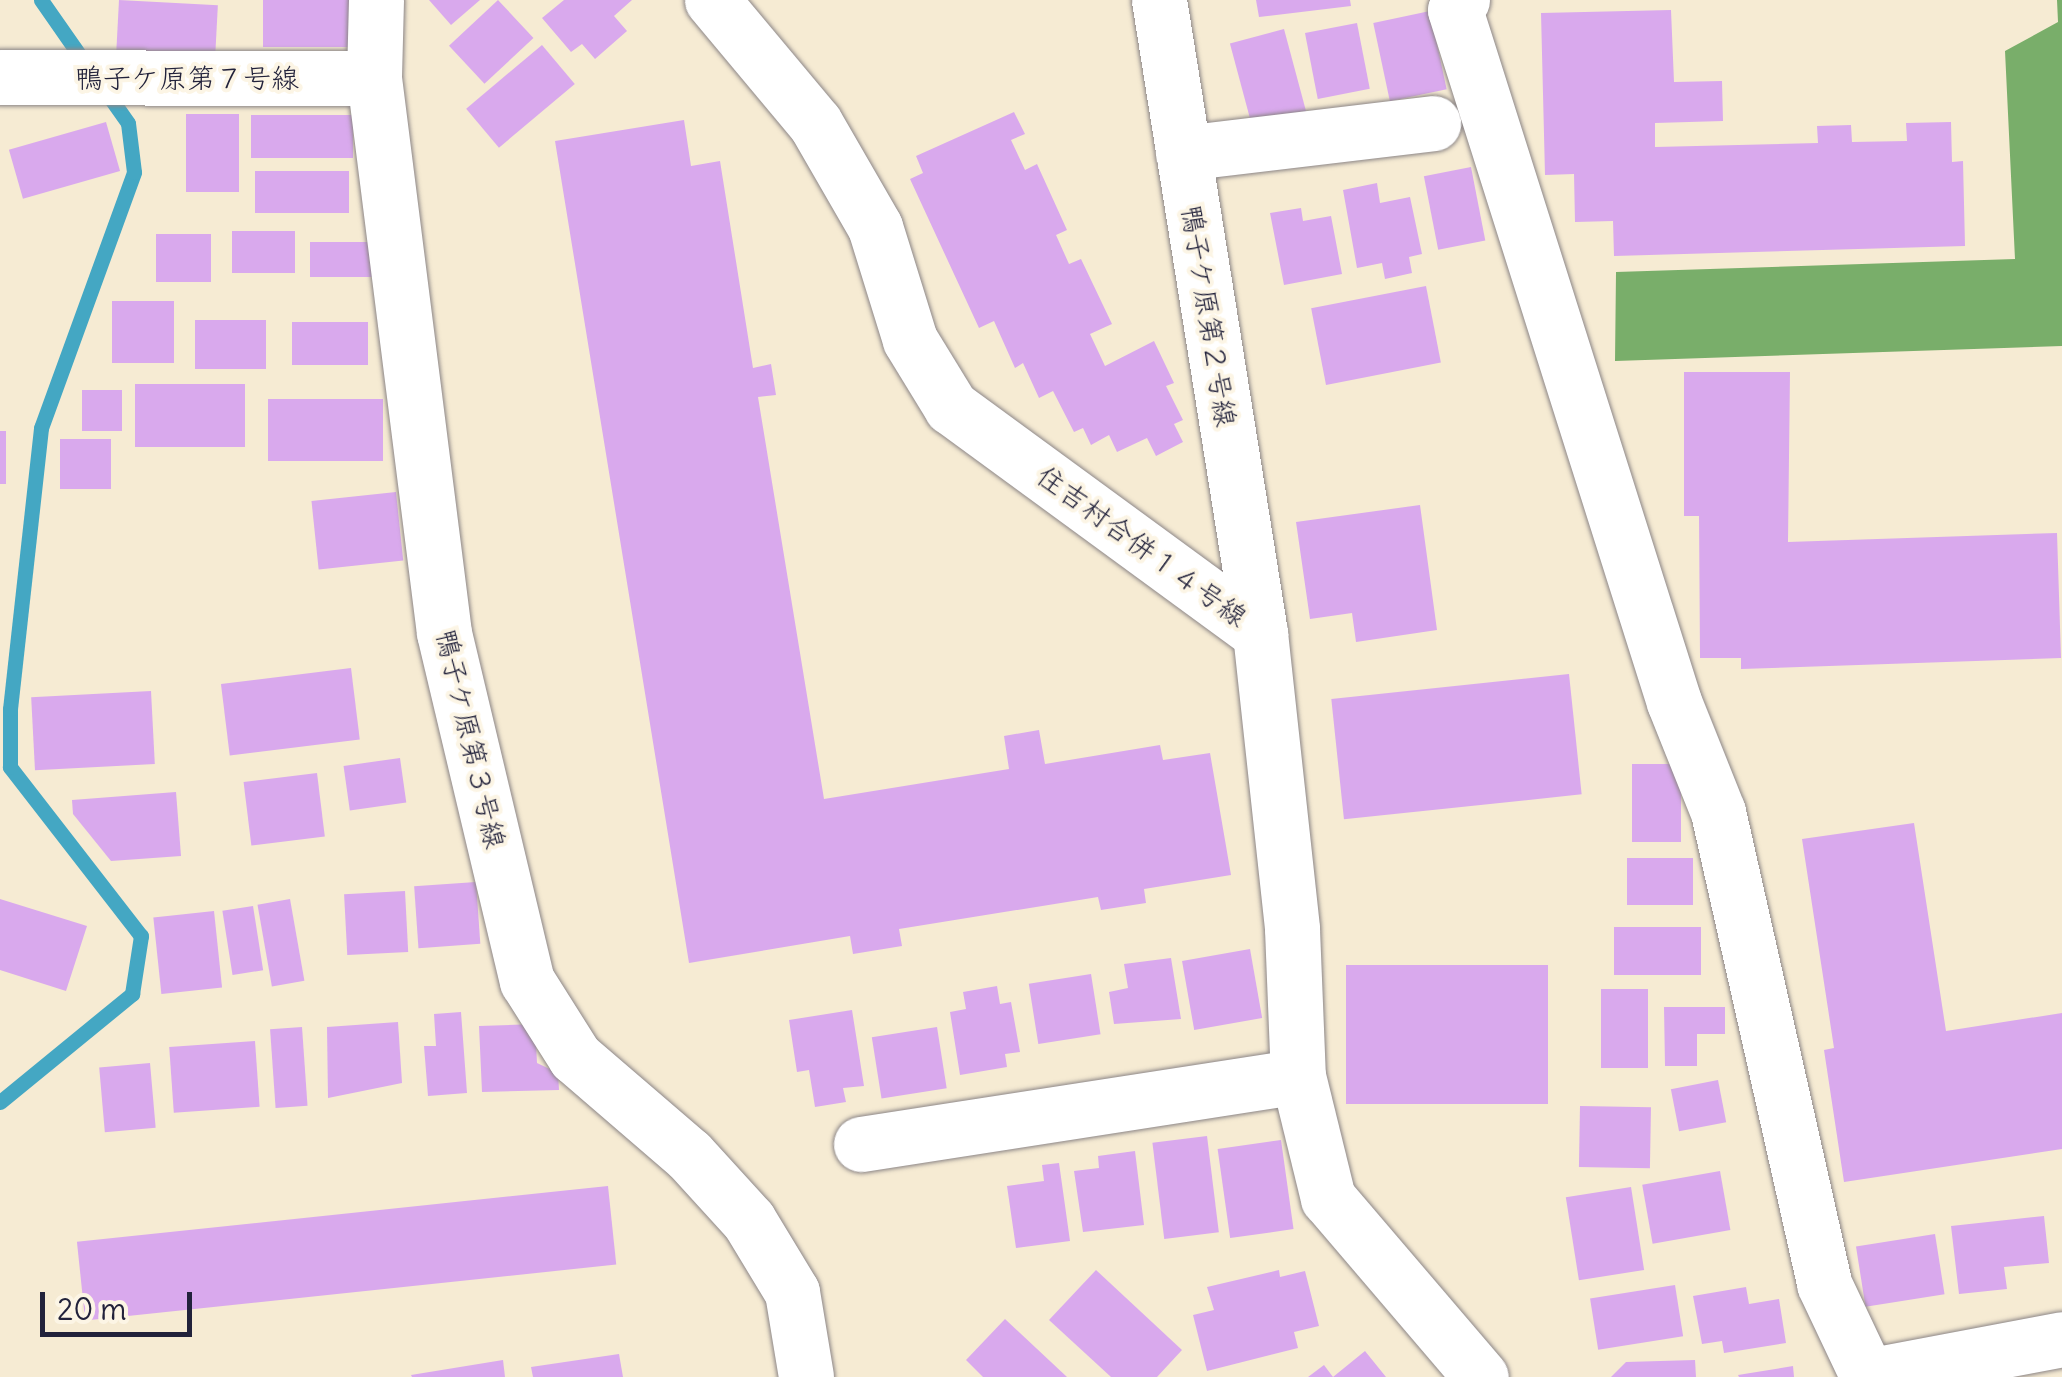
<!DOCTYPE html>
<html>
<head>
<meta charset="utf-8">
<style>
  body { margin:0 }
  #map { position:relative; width:2062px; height:1377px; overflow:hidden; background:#f6ebd3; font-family:Delius,"Klee One",sans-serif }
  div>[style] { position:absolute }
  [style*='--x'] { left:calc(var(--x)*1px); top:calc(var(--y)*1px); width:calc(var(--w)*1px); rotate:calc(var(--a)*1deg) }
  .forest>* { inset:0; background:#79ae6a }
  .stream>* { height:15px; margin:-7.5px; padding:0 7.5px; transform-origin:7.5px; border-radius:7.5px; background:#44a7c3 }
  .building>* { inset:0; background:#d9a9ed; transform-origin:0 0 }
  .roads { filter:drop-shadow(0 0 2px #8c8687) drop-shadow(0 0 2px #8c8687) }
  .minor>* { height:55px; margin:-27.5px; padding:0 27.5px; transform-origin:27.5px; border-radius:27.5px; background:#fff }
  span { translate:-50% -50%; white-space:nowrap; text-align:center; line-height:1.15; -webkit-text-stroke:8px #fcf5e5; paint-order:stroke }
  .street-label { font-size:28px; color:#22223b }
  .scale { position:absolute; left:40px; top:1292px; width:152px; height:45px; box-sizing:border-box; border:5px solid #22223b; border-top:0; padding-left:12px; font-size:30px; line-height:35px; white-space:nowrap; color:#22223b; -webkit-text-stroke:8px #fcf5e5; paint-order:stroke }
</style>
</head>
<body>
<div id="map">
  <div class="forest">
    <i style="clip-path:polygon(2057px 0,2062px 0,2062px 346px,1615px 361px,1616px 272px,2015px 259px,2005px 51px,2058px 22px)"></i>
  </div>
  <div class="stream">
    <i style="--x:41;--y:0;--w:80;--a:55.1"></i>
    <i style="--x:0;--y:1102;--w:171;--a:-39.3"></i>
    <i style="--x:132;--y:994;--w:59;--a:-81.2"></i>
    <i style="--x:141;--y:936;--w:214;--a:-127.8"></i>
    <i style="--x:10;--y:767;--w:58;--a:-90"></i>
    <i style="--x:10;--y:709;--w:283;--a:-83.7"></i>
    <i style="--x:41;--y:428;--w:272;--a:-70"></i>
    <i style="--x:134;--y:172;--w:49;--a:-97"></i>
    <i style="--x:128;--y:123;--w:42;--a:-125.2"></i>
  </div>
  <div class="building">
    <i style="left:119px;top:0;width:99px;height:55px;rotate:3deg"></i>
    <i style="left:263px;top:0;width:87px;height:47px"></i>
    <i style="clip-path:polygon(429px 0,480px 0,451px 25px)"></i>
    <i style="left:498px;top:0;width:52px;height:67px;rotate:47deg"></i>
    <i style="clip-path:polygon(564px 0,632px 0,614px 16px,627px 31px,595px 59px,582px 44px,571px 52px,542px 18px)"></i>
    <i style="clip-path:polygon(1256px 0,1350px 0,1351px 6px,1259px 17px)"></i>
    <i style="clip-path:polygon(1671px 10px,1674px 82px,1722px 81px,1723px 121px,1655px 123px,1655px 147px,1818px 143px,1817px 126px,1851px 125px,1852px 142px,1907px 141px,1906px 123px,1951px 122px,1952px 162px,1963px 161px,1965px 246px,1614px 256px,1613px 221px,1575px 222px,1574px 174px,1545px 175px,1541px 13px)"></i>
    <i style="left:1430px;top:11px;width:80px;height:58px;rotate:78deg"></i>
    <i style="left:1357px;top:23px;width:67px;height:53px;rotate:79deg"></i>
    <i style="left:1284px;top:29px;width:86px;height:56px;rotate:75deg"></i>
    <i style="left:542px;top:45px;width:51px;height:99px;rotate:50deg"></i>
    <i style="clip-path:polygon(1014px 112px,1025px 134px,1011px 140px,1025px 170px,1037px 164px,1067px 230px,1056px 235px,1069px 264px,1081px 259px,1112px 324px,1090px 334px,1105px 366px,1154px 341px,1174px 383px,1166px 386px,1183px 420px,1174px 424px,1183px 442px,1156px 456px,1147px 438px,1117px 452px,1109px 435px,1091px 445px,1083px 428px,1074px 432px,1053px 391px,1039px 398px,1023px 363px,1015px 368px,994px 321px,979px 328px,910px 179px,923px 173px,916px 156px)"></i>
    <i style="left:186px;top:114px;width:53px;height:78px"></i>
    <i style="left:251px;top:115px;width:102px;height:43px"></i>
    <i style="clip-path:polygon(684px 120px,691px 166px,720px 161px,753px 368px,771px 364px,776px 395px,758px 397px,824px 799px,1009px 769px,1004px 736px,1039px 730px,1045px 764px,1160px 745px,1163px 760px,1210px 753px,1231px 875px,1144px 889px,1146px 903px,1101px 910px,1098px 897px,899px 929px,902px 946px,853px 954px,850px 936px,689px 963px,555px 141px)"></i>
    <i style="left:106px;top:122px;width:51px;height:101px;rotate:74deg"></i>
    <i style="left:1471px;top:167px;width:75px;height:48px;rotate:79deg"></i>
    <i style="left:255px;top:171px;width:94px;height:42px"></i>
    <i style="clip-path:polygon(1377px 183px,1380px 203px,1410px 197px,1422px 254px,1409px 257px,1412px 273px,1385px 279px,1382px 263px,1357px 268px,1343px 190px)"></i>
    <i style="clip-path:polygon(1301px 208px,1303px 221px,1331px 216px,1342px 274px,1284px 285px,1270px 213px)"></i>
    <i style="left:232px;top:231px;width:63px;height:42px"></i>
    <i style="left:156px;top:234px;width:55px;height:48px"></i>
    <i style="left:310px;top:242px;width:68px;height:35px"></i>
    <i style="left:1426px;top:286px;width:78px;height:117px;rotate:79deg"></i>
    <i style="left:112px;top:301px;width:62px;height:62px"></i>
    <i style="left:195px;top:320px;width:71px;height:49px"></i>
    <i style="left:292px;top:322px;width:76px;height:43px"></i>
    <i style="clip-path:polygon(1684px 372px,1790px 372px,1788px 542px,2057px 533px,2061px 658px,1741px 669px,1741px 658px,1700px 658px,1699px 516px,1684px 516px)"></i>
    <i style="left:135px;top:384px;width:110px;height:63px"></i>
    <i style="left:82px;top:390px;width:40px;height:41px"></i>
    <i style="left:268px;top:399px;width:115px;height:62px"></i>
    <i style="left:0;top:431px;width:6px;height:53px"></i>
    <i style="left:60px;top:439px;width:51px;height:50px"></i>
    <i style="left:396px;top:492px;width:69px;height:85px;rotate:84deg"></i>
    <i style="clip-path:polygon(1420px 505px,1437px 630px,1356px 642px,1352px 613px,1310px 619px,1296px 522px)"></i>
    <i style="left:351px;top:668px;width:72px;height:131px;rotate:83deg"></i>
    <i style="left:1569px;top:674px;width:121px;height:239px;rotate:84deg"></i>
    <i style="left:151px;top:691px;width:73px;height:120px;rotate:87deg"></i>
    <i style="left:400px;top:758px;width:45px;height:57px;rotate:82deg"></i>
    <i style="left:1681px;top:764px;width:78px;height:49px;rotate:90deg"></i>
    <i style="left:317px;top:773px;width:64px;height:74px;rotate:83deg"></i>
    <i style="clip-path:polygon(176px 792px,181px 856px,111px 861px,73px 814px,72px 800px)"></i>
    <i style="clip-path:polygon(1914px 823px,1946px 1031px,2062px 1013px,2062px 1149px,1844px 1182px,1824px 1050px,1834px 1048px,1802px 839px)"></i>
    <i style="left:1693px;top:858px;width:47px;height:66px;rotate:90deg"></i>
    <i style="left:476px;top:882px;width:62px;height:62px;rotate:86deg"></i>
    <i style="left:405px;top:891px;width:61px;height:61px;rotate:87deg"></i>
    <i style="clip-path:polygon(0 899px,87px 926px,66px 991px,0 970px)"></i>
    <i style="left:290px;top:899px;width:83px;height:33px;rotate:80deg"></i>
    <i style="left:253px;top:906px;width:65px;height:31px;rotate:81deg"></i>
    <i style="left:214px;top:911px;width:77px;height:61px;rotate:84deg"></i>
    <i style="left:1614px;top:927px;width:87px;height:48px"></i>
    <i style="left:1250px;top:949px;width:70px;height:69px;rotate:80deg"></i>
    <i style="clip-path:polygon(1171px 958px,1181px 1019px,1114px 1024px,1109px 992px,1128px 988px,1124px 964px)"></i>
    <i style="left:1346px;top:965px;width:202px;height:139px"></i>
    <i style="left:1091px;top:974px;width:61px;height:63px;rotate:81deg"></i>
    <i style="clip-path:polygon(997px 986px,1000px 1004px,1011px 1002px,1020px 1052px,1005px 1054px,1007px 1067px,960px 1075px,950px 1012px,966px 1009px,963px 992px)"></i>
    <i style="left:1648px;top:989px;width:79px;height:47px;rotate:90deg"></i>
    <i style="clip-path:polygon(1664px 1007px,1725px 1007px,1725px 1034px,1697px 1034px,1697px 1066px,1665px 1066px)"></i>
    <i style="clip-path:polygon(852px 1010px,864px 1086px,843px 1088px,846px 1102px,815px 1107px,809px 1070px,797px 1072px,789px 1020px)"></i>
    <i style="clip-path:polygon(461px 1012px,467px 1093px,428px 1096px,424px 1046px,436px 1046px,434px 1014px)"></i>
    <i style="clip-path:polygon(398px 1022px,402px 1083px,328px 1098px,327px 1027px)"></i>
    <i style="clip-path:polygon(535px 1024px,537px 1063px,558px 1073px,559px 1090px,482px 1092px,479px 1026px)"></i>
    <i style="left:302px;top:1027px;width:79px;height:32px;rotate:86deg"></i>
    <i style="left:937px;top:1027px;width:62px;height:66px;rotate:81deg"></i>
    <i style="left:255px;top:1041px;width:66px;height:86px;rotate:86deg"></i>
    <i style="left:150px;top:1063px;width:65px;height:51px;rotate:85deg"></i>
    <i style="left:1718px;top:1080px;width:43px;height:48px;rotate:79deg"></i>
    <i style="left:1580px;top:1106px;width:71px;height:61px;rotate:1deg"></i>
    <i style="left:1207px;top:1136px;width:97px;height:55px;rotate:83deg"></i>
    <i style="left:1281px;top:1140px;width:90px;height:64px;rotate:82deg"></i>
    <i style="clip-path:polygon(1135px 1151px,1144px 1225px,1083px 1232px,1074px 1171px,1099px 1168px,1098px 1156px)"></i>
    <i style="clip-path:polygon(1059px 1163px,1070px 1241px,1016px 1248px,1007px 1186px,1044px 1181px,1042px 1165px)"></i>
    <i style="left:1720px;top:1171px;width:60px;height:79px;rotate:80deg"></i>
    <i style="left:608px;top:1186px;width:79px;height:534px;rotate:84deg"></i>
    <i style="left:1631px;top:1187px;width:84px;height:66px;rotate:81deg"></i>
    <i style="clip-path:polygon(2044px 1216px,2049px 1263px,2004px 1267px,2007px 1289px,1959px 1294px,1951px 1226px)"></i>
    <i style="left:1935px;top:1234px;width:61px;height:80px;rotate:81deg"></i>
    <i style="clip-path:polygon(1096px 1270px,1182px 1350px,1157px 1377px,1111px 1377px,1049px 1320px)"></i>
    <i style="clip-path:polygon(1279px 1270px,1280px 1277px,1305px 1271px,1319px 1326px,1294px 1332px,1298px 1348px,1207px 1371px,1193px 1315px,1214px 1310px,1207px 1287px)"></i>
    <i style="left:1675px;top:1285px;width:52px;height:86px;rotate:81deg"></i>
    <i style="clip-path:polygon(1746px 1287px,1749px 1304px,1779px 1299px,1786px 1343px,1724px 1353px,1722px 1341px,1702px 1344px,1693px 1296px)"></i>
    <i style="clip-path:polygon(1005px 1319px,1067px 1377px,983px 1377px,966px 1360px)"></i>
    <i style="clip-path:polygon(1365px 1351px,1386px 1377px,1308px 1377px,1324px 1365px,1333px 1377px)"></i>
    <i style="clip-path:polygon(619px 1354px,623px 1377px,533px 1377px,531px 1367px)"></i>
    <i style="clip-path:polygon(503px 1360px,505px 1377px,412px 1377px,411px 1375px)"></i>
    <i style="clip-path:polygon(1695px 1360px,1696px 1377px,1611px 1377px,1626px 1362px)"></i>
    <i style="clip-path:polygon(1793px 1366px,1794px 1377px,1739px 1377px,1738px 1375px)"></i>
  </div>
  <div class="roads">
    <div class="minor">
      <i style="--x:376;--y:0;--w:78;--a:91.5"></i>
      <i style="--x:374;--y:78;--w:559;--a:82.81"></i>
      <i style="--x:444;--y:633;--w:358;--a:76.6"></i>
      <i style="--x:527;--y:981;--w:90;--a:57.7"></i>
      <i style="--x:575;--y:1057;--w:150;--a:40.7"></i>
      <i style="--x:689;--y:1155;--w:89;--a:47.7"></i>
      <i style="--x:749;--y:1221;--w:83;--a:58.8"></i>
      <i style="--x:792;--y:1292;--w:86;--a:80.6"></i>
      <i style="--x:712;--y:0;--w:160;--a:50.1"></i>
      <i style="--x:815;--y:123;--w:120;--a:60"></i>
      <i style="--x:875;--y:227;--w:118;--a:72.8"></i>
      <i style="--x:910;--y:340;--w:79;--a:58.5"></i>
      <i style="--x:951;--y:407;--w:383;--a:36.2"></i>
      <i style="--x:1159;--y:0;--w:641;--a:80.93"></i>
      <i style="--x:1260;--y:633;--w:298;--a:83.8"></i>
      <i style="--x:1292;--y:929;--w:147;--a:87.7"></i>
      <i style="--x:1298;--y:1076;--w:126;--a:76.2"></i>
      <i style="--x:1328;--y:1198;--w:235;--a:49.5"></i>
      <i style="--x:1462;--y:0;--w:12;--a:125"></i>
      <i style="--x:1455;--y:10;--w:726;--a:72.44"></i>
      <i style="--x:1674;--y:702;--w:118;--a:68.2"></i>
      <i style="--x:1718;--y:812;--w:484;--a:77.3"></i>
      <i style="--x:1824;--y:1284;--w:103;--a:64.7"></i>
      <i style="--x:0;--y:77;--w:374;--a:0.2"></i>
      <i style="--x:1183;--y:153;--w:252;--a:-6.8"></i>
      <i style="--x:861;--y:1144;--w:442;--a:-8.8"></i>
      <i style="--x:1867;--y:1376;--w:198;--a:-10.7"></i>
    </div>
  </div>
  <div class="street-label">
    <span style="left:187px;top:78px">鴨子ケ原第７号線</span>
    <span style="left:1209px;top:316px;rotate:81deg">鴨子ケ原第２号線</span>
    <span style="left:1142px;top:546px;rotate:36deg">住吉村合併１４号線</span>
    <span style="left:471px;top:739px;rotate:77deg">鴨子ケ原第３号線</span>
  </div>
  <div class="scale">20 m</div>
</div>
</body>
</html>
